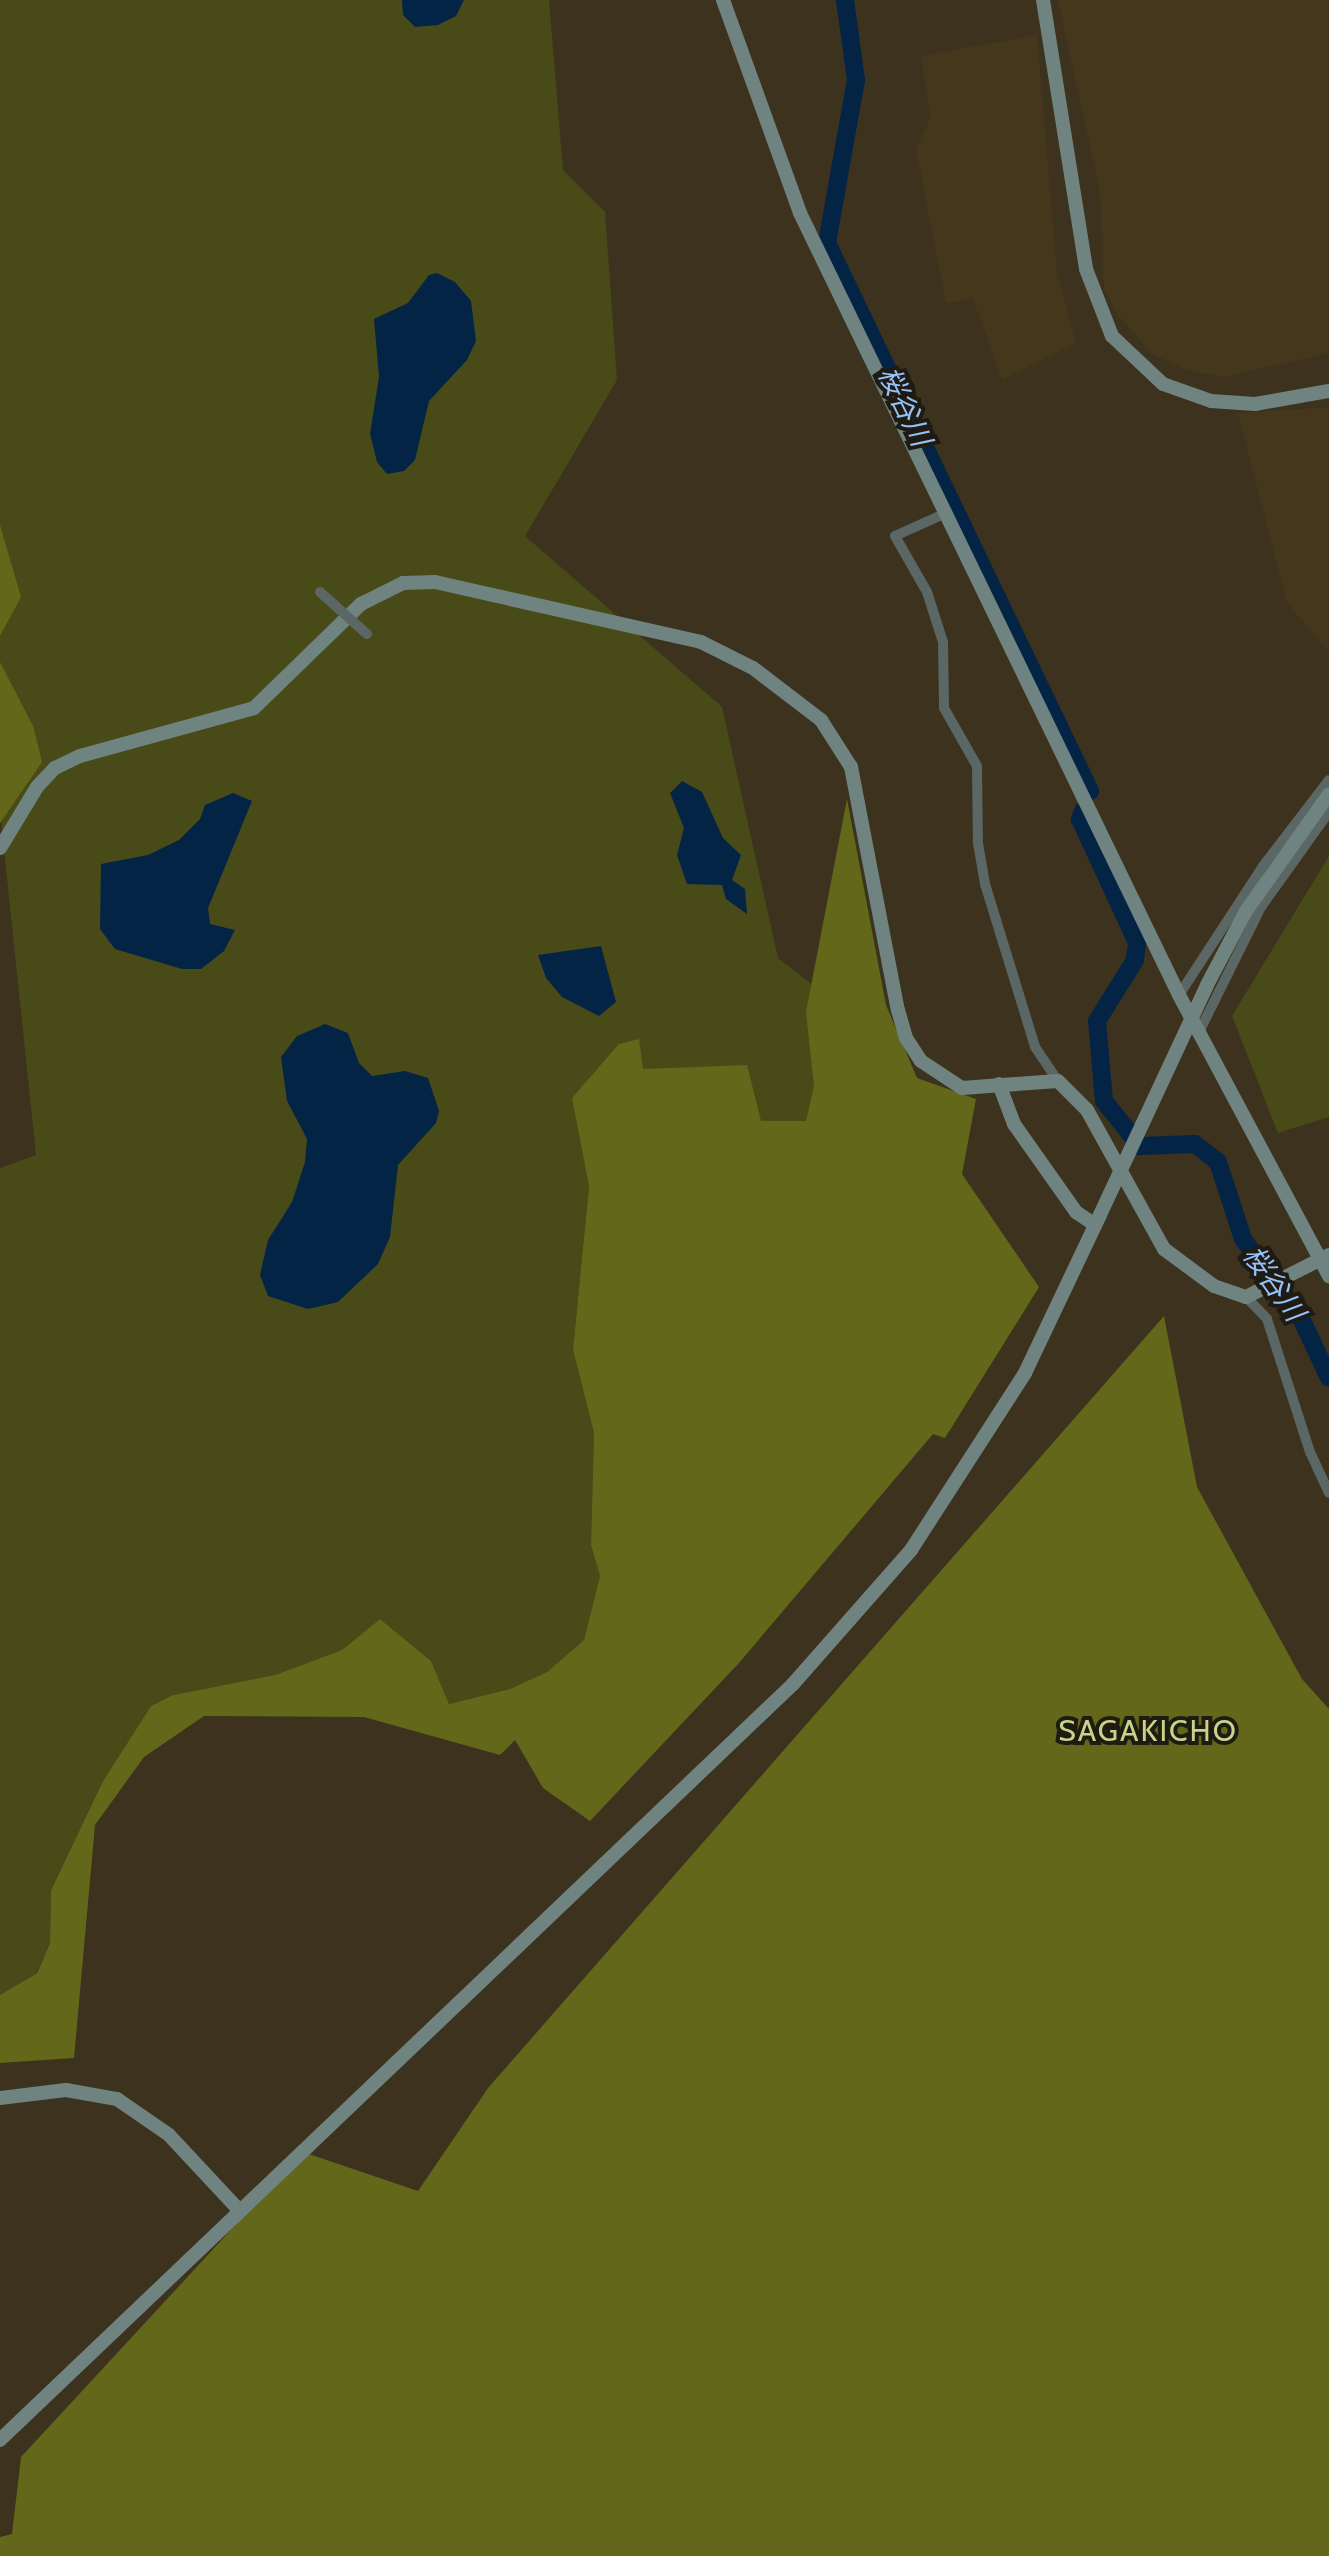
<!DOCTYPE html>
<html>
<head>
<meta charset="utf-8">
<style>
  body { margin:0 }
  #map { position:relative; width:1329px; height:2556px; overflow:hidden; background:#3c321e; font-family:Cabin,"Noto Sans JP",sans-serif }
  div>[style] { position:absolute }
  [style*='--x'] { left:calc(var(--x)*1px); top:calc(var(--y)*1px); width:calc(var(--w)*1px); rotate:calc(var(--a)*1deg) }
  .built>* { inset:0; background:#44371c }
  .green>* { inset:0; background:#484b17 }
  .forest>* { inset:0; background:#636719 }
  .water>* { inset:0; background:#042446 }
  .river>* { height:18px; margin:-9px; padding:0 9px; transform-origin:9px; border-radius:9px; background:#042446 }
  .street>* { height:10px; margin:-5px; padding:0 5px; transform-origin:5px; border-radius:5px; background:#5a6765 }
  .secondary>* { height:14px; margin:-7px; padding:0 7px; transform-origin:7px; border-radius:7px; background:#6f8480 }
  .street-bridge>* { height:10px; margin:-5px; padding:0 5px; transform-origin:5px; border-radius:5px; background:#5a6765 }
  .secondary-bridge>* { height:14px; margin:-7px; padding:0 7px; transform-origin:7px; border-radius:7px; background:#6f8480 }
  span { translate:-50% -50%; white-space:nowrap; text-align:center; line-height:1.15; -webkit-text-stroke:8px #1f1b12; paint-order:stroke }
  .water-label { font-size:28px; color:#94c2f8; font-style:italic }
  .quarter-label { font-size:30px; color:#c4d488; letter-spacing:2px }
</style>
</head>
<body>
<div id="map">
  <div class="built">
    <i style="clip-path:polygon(1058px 0,1329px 0,1329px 353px,1224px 377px,1187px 370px,1152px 354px,1119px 316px,1104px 290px,1100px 192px)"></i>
    <i style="clip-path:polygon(1037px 35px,1057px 272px,1076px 343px,1002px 380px,973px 299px,946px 303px,916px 149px,931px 117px,921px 56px)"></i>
    <i style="clip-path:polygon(1329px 407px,1329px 652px,1287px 603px,1238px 413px)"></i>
  </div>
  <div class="green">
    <i style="clip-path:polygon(0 0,549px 0,563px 170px,605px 212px,617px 380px,525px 536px,722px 707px,778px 958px,819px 990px,816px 1124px,756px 1127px,573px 1098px,589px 1186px,573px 1350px,594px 1434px,591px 1545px,600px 1576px,584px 1640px,547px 1672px,510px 1689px,449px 1704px,431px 1661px,380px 1619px,342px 1650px,275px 1675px,173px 1695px,151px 1706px,103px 1781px,51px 1889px,50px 1943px,36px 1973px,0 1995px,0 1168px,36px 1155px,0 811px)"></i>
    <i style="clip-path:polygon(1329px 856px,1329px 1117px,1278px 1133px,1232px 1016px)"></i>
  </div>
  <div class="forest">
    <i style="clip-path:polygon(0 525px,21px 597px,0 636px)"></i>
    <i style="clip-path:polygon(0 662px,33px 726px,42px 762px,0 823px)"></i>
    <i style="clip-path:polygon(847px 799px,886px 1005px,917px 1078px,976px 1099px,962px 1174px,1039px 1287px,945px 1438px,933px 1434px,739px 1663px,590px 1821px,543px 1788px,515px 1740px,500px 1755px,364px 1717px,204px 1716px,144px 1757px,95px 1825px,74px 2058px,0 2063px,0 1995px,37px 1973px,50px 1943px,51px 1890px,103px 1781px,151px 1706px,173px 1695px,275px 1675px,342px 1650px,380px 1619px,431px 1661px,449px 1704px,510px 1689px,547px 1672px,584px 1640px,600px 1576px,591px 1545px,594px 1433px,573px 1350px,589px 1186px,572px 1098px,619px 1044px,639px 1039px,643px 1069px,747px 1065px,761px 1121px,806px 1121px,814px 1086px,806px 1012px)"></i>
    <i style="clip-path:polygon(1164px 1316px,1197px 1487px,1302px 1679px,1329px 1709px,1329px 2556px,0 2556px,0 2537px,12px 2534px,21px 2457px,303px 2152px,418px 2191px,488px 2088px)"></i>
  </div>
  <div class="water">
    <i style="clip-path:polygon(464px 0,456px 16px,438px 25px,415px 27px,403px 15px,402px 0)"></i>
    <i style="clip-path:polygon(437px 273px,455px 282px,471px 301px,476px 341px,467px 360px,429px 401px,415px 460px,404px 471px,387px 474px,377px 462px,370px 434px,379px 377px,374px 319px,408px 303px,429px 275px)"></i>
    <i style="clip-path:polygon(682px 781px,702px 792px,723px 838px,741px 855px,732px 880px,745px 889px,747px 914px,726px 899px,722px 885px,687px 884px,677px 855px,684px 828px,670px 793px)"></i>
    <i style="clip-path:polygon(233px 793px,252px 801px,208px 908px,210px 924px,235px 930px,224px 951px,201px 969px,182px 969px,115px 949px,100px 929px,101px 864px,148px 855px,179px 840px,200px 819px,205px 805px)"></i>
    <i style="clip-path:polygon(601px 946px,616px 1002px,599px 1016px,562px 997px,546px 978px,538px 955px)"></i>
    <i style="clip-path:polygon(325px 1024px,348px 1033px,359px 1063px,372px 1076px,405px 1071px,428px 1078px,439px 1111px,436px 1123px,398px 1165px,390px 1237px,378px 1264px,338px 1302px,308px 1309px,268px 1296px,260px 1275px,268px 1240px,292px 1202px,305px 1162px,307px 1139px,287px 1101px,281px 1057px,297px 1036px)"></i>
  </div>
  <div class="river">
    <i style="--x:845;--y:0;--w:81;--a:82.2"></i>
    <i style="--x:856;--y:80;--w:166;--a:100.1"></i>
    <i style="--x:827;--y:243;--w:608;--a:64.36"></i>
    <i style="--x:1083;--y:811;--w:9;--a:111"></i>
    <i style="--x:1080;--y:819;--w:136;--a:65.3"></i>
    <i style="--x:1137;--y:943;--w:17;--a:97"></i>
    <i style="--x:1135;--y:960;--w:72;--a:121.9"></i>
    <i style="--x:1097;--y:1021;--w:80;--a:85"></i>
    <i style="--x:1104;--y:1101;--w:58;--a:51.3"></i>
    <i style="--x:1140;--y:1146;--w:55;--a:-2.1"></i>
    <i style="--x:1195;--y:1144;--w:29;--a:38"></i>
    <i style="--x:1218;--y:1162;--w:81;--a:72"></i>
    <i style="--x:1243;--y:1239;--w:96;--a:53.5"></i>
    <i style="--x:1300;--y:1316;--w:68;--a:64.9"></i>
  </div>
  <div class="street">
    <i style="--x:946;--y:513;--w:56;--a:155.7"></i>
    <i style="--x:895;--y:536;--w:64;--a:60.3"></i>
    <i style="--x:927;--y:592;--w:52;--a:72.3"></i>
    <i style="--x:943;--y:642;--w:66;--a:89.1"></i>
    <i style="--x:944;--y:708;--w:67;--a:60.4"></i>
    <i style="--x:977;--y:766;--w:77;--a:89.3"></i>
    <i style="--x:978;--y:843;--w:42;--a:80.3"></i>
    <i style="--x:985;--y:884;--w:170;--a:72.9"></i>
    <i style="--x:1035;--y:1047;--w:41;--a:55.9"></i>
    <i style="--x:1179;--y:995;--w:154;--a:-56.9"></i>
    <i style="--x:1263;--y:866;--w:108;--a:-52.5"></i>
    <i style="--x:1198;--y:1034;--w:142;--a:-63.6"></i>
    <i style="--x:1261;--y:907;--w:117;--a:-54.4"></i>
    <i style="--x:1246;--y:1297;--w:30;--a:46"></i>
    <i style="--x:1267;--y:1319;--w:140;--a:72.1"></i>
    <i style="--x:1310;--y:1452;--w:45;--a:65.1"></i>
  </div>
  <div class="secondary">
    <i style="--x:723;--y:0;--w:226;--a:70.1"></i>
    <i style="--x:800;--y:213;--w:869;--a:64.14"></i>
    <i style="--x:1179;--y:995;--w:319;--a:61.9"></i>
    <i style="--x:1043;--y:0;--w:272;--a:80.9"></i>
    <i style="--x:1086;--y:269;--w:72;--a:68.8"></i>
    <i style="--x:1112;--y:336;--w:70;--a:43.3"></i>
    <i style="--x:1163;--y:384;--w:51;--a:19.5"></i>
    <i style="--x:1211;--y:401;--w:44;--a:3.9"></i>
    <i style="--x:1255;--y:404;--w:75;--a:-10"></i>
    <i style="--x:0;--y:848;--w:71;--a:-58.8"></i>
    <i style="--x:37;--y:787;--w:26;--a:-47"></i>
    <i style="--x:55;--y:768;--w:28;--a:-26"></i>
    <i style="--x:80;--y:756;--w:180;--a:-15.4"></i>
    <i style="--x:254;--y:708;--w:149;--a:-44.2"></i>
    <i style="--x:361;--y:604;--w:47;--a:-26.6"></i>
    <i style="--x:403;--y:583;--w:32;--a:-2"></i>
    <i style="--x:435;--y:582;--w:273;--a:12.7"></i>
    <i style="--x:701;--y:642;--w:58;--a:26.6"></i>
    <i style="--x:753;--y:668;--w:86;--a:37.4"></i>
    <i style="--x:821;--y:720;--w:56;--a:57.4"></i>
    <i style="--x:851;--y:767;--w:248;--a:79.1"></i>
    <i style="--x:898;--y:1010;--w:29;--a:74"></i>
    <i style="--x:906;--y:1038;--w:27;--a:57"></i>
    <i style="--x:921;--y:1061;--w:49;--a:33.4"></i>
    <i style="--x:962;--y:1088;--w:96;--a:-4.2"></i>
    <i style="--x:1058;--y:1081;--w:41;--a:45"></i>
    <i style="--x:1087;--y:1110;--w:159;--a:61"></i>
    <i style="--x:1164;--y:1249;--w:62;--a:36.5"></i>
    <i style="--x:1214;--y:1286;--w:34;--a:19"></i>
    <i style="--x:1246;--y:1297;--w:93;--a:-26.8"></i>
    <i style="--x:1207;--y:985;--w:84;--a:-62.2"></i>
    <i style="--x:1246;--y:911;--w:143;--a:-54.6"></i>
    <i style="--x:999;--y:1084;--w:43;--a:69.4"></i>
    <i style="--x:1014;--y:1124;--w:108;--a:54.8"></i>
    <i style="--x:1076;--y:1212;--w:23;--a:34"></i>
    <i style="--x:0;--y:2098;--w:66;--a:-6.9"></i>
    <i style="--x:66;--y:2090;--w:52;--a:10"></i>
    <i style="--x:117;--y:2099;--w:63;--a:34.7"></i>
    <i style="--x:169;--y:2135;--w:103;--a:47"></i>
    <i style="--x:0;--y:2440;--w:1096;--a:-43.63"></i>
    <i style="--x:793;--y:1684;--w:179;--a:-48.6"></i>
    <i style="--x:911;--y:1550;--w:211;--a:-57.2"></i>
    <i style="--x:1025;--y:1373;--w:173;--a:-64.6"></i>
  </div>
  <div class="street-bridge">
    <i style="--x:320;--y:592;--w:63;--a:41.8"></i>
  </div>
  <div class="secondary-bridge">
    <i style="--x:1099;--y:1217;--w:256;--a:-65"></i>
  </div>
  <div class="water-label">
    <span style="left:905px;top:406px;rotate:64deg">桜谷川</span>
    <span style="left:1274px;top:1283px;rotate:55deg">桜谷川</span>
  </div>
  <div class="quarter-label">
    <span style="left:1148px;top:1731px">SAGAKICHO</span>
  </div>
</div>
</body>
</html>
